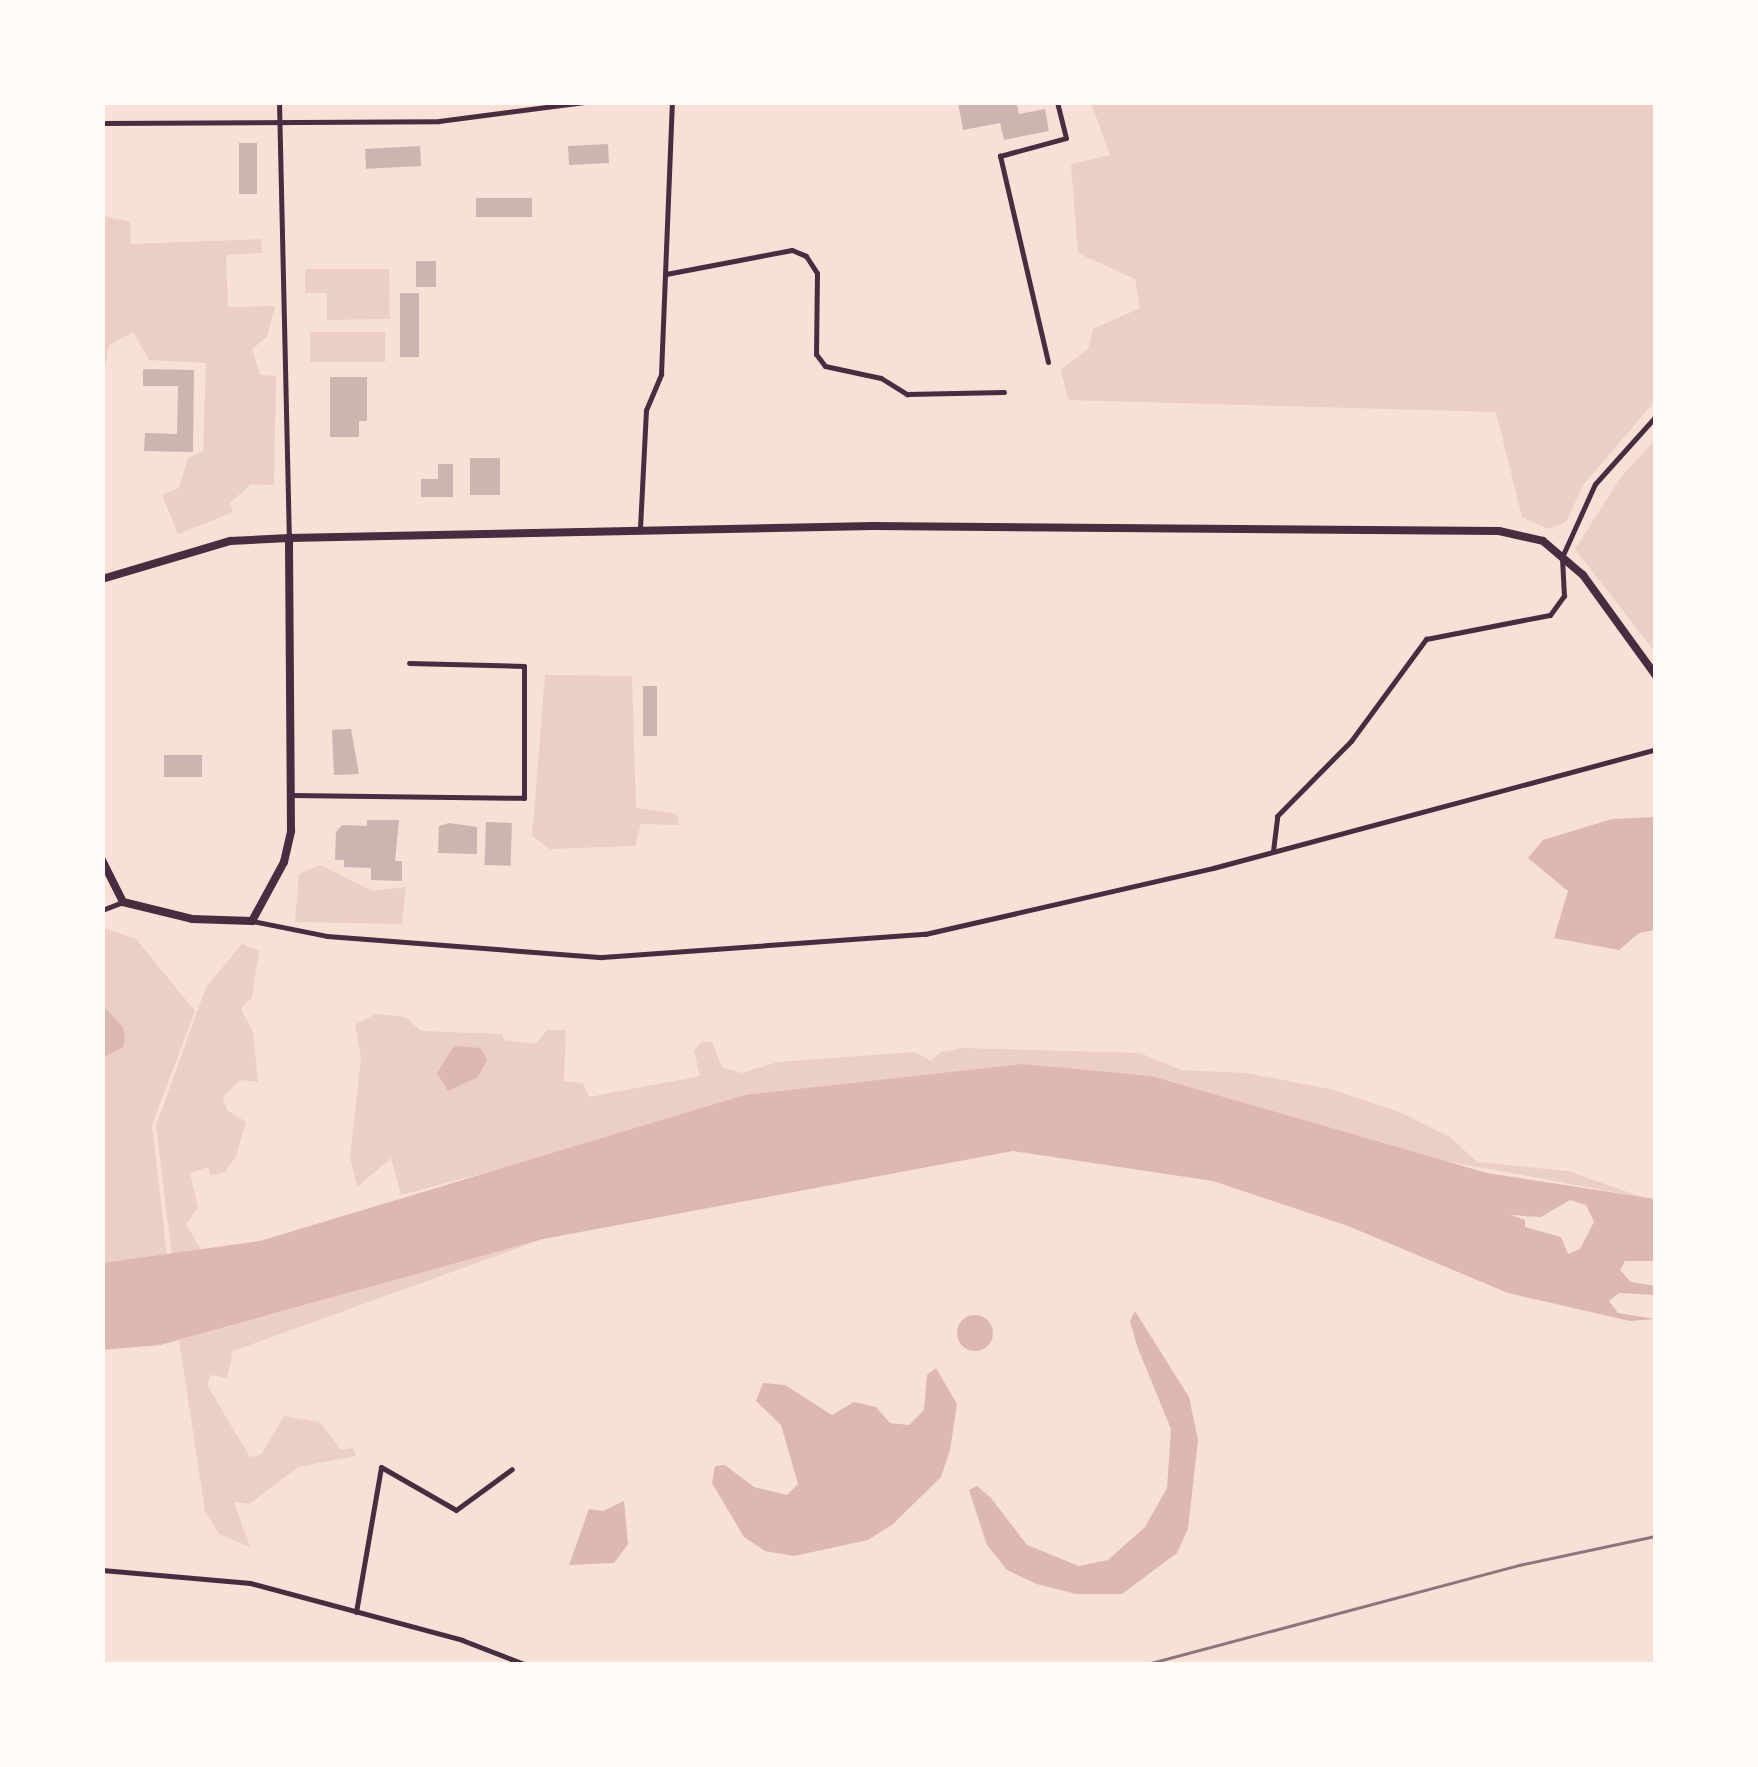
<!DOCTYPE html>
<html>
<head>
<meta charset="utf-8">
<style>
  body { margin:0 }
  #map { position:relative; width:1758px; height:1767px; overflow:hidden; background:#f7e1d7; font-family:Spectral,serif }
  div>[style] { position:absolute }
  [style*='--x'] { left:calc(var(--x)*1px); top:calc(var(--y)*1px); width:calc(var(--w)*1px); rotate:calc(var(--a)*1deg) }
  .green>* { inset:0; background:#ebcfc5; transform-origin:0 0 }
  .water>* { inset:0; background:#dcb8b0 }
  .round { border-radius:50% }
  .building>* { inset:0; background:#ccb4b1; transform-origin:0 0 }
  .minor>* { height:5px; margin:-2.5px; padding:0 2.5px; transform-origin:2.5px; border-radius:2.5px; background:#4a2c40 }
  .tertiary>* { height:8px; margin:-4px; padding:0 4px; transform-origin:4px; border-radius:4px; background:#4a2c40 }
  .rail>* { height:2.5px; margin:-1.25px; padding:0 1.25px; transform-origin:1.25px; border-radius:1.25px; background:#8f747c }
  span { translate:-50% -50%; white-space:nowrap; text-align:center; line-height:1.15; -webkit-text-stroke:10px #fffaf5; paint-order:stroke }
  .frame { position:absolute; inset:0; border:105px solid #fffaf5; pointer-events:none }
</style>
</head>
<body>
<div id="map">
  <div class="green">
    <i style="clip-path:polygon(1091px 103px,1655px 103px,1655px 401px,1584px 484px,1566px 522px,1549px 529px,1522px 517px,1496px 412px,1068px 400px,1061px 369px,1088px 349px,1093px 329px,1140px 308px,1135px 279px,1078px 253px,1071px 164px,1110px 155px)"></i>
    <i style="clip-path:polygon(103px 216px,130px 222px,131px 244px,261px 239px,262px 253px,226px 255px,228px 307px,275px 306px,267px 337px,252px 349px,260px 375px,276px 376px,274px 485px,251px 484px,230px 503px,233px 512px,178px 534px,162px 495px,179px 488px,188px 458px,203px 451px,206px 363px,149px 360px,133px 332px,109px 345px,103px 378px)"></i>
    <i style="clip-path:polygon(305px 269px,389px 269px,390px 319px,327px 320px,327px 293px,305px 293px)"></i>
    <i style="left:385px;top:332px;width:30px;height:75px;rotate:90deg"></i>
    <i style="clip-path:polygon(1655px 440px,1655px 652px,1575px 549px,1621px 477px)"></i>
    <i style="clip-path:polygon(545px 675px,632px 676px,636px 808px,677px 814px,679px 825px,641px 824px,635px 846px,550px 849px,532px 836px)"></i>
    <i style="clip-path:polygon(320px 865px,373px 891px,406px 887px,402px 924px,295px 922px,299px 874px)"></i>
    <i style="clip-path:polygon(103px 928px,136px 939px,195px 1011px,152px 1125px,167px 1255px,103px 1263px)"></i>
    <i style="clip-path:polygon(242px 944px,259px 951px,252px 997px,241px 1009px,253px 1032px,258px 1082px,240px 1080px,223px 1097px,227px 1110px,246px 1122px,236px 1156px,225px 1172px,211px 1176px,208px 1167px,190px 1173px,198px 1208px,186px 1224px,201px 1250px,172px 1256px,156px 1126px,206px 987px)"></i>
    <i style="clip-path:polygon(375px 1014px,406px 1017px,421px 1031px,502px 1034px,504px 1040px,536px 1044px,547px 1030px,566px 1030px,564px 1081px,583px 1083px,589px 1097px,700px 1076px,694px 1051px,701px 1042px,712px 1042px,722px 1067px,742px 1073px,778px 1062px,915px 1052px,931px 1061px,941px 1052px,963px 1048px,1140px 1053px,1181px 1070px,1246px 1073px,1330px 1089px,1402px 1113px,1450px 1137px,1477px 1162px,1568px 1171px,1642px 1197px,1434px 1159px,745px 1095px,591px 1145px,401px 1195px,391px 1158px,357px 1187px,350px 1157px,361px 1057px,355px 1025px)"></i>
    <i style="clip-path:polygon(543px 1239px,233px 1351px,227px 1378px,211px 1375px,207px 1385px,250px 1457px,261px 1455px,284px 1416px,320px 1422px,341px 1450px,353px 1448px,356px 1456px,298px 1467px,249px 1504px,234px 1502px,250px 1547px,219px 1534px,205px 1511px,179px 1340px)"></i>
  </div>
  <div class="water">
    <i style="clip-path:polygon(1655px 817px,1655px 930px,1639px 933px,1619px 950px,1554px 938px,1568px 891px,1528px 858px,1543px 840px,1612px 819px)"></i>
    <i style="clip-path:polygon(103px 1006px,123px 1027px,125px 1038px,123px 1047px,103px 1058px)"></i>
    <i style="clip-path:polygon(454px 1046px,480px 1048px,487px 1059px,478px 1077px,448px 1091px,437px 1073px)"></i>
    <i style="clip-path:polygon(evenodd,1022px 1064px,1151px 1076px,1487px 1173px,1655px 1199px,1655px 1261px,1625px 1261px,1620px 1270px,1631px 1282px,1655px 1286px,1655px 1295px,1619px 1293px,1609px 1301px,1618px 1313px,1655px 1319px,1630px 1321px,1508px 1293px,1348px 1226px,1213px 1181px,1013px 1151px,543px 1239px,160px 1345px,103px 1350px,103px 1263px,260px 1241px,745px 1095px,1022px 1064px,1570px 1200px,1586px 1205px,1594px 1222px,1580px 1249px,1568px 1254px,1561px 1237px,1525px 1227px,1525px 1220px,1510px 1215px,1541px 1217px,1570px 1200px)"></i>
    <i style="clip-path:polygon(1135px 1311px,1189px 1397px,1198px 1440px,1188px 1529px,1177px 1553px,1122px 1594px,1076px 1594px,1037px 1584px,1007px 1570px,987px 1545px,969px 1490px,977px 1486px,991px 1498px,1027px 1545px,1079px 1566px,1108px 1560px,1145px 1527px,1167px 1488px,1171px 1429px,1137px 1346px,1130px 1321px)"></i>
    <i class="round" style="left:957px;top:1315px;width:36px;height:36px"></i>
    <i style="clip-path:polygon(936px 1368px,957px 1404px,950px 1450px,941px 1477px,893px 1524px,868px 1540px,794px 1556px,765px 1551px,744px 1537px,712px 1483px,715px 1466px,725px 1465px,754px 1487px,787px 1495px,798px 1484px,781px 1425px,756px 1401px,763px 1383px,785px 1385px,832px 1415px,854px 1402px,876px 1407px,890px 1423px,909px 1425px,924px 1410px,927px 1375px)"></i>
    <i style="clip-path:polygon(624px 1501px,628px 1544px,614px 1563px,569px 1565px,589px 1509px,603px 1511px)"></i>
  </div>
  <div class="building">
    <i style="clip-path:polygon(958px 102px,1016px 102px,1019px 114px,1045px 109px,1049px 131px,1004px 140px,1000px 123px,963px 130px)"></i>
    <i style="left:239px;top:143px;width:18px;height:51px"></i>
    <i style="left:608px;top:144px;width:19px;height:40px;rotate:87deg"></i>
    <i style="left:420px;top:146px;width:20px;height:55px;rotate:87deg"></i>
    <i style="left:532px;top:198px;width:19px;height:56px;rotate:90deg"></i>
    <i style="left:416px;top:261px;width:20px;height:26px"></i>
    <i style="left:400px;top:293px;width:19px;height:64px"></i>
    <i style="clip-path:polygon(143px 369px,194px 370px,193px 452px,144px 451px,145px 433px,177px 434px,178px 386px,143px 386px)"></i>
    <i style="clip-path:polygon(330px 377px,367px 377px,367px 421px,359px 421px,359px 437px,330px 437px)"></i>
    <i style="left:470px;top:458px;width:30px;height:37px"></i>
    <i style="clip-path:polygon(438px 464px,453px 464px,453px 497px,421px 497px,421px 479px,438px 479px)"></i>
    <i style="left:643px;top:686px;width:14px;height:50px"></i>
    <i style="clip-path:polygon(351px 729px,359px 774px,334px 775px,332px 730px)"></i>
    <i style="left:202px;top:755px;width:22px;height:38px;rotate:90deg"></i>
    <i style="clip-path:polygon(367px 820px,399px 820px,395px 861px,402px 861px,402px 881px,371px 880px,371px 868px,344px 867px,344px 860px,335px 860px,336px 832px,342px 825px,367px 826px)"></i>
    <i style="left:486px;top:822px;width:26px;height:43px;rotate:2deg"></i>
    <i style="clip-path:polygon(449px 823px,477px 827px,477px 854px,438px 853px,439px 826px)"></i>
  </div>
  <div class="minor">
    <i style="--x:279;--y:102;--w:436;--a:88.7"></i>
    <i style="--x:102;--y:123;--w:337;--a:-0.3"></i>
    <i style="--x:439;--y:121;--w:147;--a:-7.4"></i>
    <i style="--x:666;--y:274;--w:128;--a:-10.8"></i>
    <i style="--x:792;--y:250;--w:15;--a:23"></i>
    <i style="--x:806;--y:256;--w:20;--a:57"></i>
    <i style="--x:817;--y:273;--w:81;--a:90.7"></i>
    <i style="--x:816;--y:354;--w:15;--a:53"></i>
    <i style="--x:825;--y:366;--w:57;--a:12.1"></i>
    <i style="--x:881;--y:378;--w:31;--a:32"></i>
    <i style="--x:907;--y:394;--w:97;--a:-1.2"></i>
    <i style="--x:1048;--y:362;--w:212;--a:-103.1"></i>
    <i style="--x:1000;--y:156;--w:68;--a:-15.3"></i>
    <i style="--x:1066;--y:138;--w:37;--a:-104"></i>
    <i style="--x:640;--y:528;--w:118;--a:-87.1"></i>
    <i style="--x:646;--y:410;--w:39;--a:-67"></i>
    <i style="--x:661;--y:374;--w:272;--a:-87.7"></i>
    <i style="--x:291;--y:795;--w:233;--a:0.7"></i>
    <i style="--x:524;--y:798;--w:132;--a:-90"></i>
    <i style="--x:524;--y:666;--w:115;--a:-178.5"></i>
    <i style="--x:1273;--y:851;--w:35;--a:-83"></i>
    <i style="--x:1277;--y:816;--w:105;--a:-45.4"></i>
    <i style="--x:1351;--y:741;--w:127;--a:-53.7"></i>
    <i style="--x:1426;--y:639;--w:126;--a:-11"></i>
    <i style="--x:1550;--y:615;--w:24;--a:-54"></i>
    <i style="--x:1564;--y:596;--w:39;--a:-93"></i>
    <i style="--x:1562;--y:557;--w:80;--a:-65.7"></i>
    <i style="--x:1595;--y:484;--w:91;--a:-48.1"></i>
    <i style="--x:102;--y:910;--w:22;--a:-21"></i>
    <i style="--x:252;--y:921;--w:76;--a:11.3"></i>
    <i style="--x:327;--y:936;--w:276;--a:4.4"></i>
    <i style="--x:602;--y:957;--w:324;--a:-4.1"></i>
    <i style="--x:925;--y:934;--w:295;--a:-12.9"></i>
    <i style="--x:1213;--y:868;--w:459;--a:-15"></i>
    <i style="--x:102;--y:1570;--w:149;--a:5"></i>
    <i style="--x:250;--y:1583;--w:220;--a:15"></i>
    <i style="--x:462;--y:1640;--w:66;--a:21.2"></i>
    <i style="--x:356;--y:1612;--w:147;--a:-80.2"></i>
    <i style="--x:381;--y:1467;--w:86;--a:29.8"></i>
    <i style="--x:456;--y:1510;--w:69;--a:-36.2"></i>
    <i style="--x:895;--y:1664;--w:26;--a:0"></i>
  </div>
  <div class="tertiary">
    <i style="--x:102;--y:579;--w:134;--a:-16.5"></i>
    <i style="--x:230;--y:541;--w:59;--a:-2.9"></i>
    <i style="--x:289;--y:538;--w:584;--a:-1.18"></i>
    <i style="--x:873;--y:526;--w:626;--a:0.46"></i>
    <i style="--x:1499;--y:531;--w:45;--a:12.8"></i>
    <i style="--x:1543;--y:541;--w:52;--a:40.4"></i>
    <i style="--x:1583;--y:575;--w:125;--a:54.1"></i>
    <i style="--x:102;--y:860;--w:47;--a:63.4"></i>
    <i style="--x:123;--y:902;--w:71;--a:13.8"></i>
    <i style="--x:192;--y:919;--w:60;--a:1.9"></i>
    <i style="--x:252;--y:921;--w:67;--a:-61.5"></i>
    <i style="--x:284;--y:862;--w:32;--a:-77"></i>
    <i style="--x:291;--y:831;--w:293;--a:-90.4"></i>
  </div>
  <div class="rail">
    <i style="--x:1147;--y:1664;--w:385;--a:-14.9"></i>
    <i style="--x:1519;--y:1565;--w:140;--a:-12"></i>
  </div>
  <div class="frame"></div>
</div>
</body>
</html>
